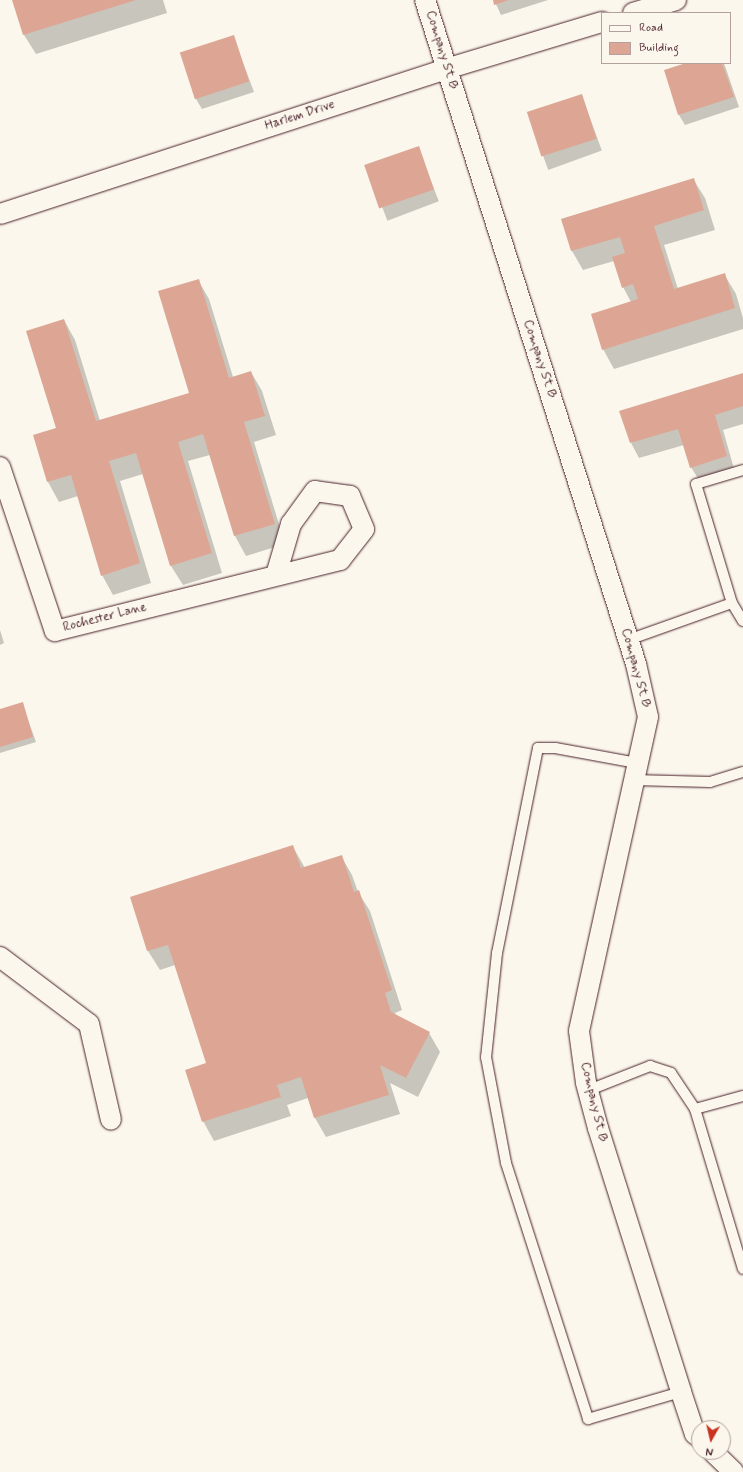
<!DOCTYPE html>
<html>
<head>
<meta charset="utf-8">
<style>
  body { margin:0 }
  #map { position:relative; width:743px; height:1472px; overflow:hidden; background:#fbf7ec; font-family:Mynerve,sans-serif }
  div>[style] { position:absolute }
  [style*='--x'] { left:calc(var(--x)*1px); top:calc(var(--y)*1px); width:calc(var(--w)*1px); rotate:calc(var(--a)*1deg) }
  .shadow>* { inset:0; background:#0003; transform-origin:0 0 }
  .building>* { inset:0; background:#dda694; transform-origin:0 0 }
  .roads { filter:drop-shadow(0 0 1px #4a1f2b) drop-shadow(0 0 1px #4a1f2b) }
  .service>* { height:10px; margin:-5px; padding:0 5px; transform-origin:5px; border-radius:5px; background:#fbf7ec }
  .minor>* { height:20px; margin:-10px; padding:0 10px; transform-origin:10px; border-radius:10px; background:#fbf7ec }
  span { translate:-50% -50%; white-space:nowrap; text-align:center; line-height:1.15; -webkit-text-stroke:3px #fbf7ec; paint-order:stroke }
  .street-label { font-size:13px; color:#4a1f2b }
  .legend { position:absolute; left:601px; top:12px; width:130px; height:52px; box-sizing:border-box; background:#fbf7ec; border:1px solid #b4a19f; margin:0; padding:5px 7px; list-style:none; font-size:12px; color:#4a1f2b }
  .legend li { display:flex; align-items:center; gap:8px; height:20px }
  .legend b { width:20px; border:1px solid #b4a19f }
  .north { position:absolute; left:691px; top:1420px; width:40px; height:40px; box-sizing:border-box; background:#fbf7ec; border:1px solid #b4a19f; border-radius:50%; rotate:188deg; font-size:11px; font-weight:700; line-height:16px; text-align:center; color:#4a1f2b }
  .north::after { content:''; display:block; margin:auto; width:14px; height:18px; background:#c8321e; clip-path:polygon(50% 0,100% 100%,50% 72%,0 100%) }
</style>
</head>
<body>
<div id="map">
  <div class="shadow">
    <i style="clip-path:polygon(13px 0,163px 0,167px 13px,36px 54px,24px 35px)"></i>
    <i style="clip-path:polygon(494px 0,548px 0,501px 15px)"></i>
    <i style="clip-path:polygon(233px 36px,254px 92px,202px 109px,196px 99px)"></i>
    <i style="clip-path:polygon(689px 63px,724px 63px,739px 107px,685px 125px,679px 115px)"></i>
    <i style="left:582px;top:96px;width:58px;height:57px;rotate:70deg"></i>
    <i style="left:418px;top:147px;width:58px;height:55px;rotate:69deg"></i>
    <i style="clip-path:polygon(693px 179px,705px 198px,715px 230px,664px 245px,678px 289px,724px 274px,736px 294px,743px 318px,743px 329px,614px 369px,603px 349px,631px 302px,623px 287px,614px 261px,583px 270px,572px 251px,562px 219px)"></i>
    <i style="clip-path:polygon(198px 280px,209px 299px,233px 377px,251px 372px,262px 391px,276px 435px,254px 442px,285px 544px,246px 556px,235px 536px,210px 455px,188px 461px,222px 573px,183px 585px,171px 566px,143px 474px,120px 481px,151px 583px,113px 595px,102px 575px,78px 496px,59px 502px,48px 482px,34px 436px,57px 429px,64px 320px,75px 340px,100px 421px,190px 393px)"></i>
    <i style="clip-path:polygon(743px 374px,743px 424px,723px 430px,735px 472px,700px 482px,691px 467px,684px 445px,639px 458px,631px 443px)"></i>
    <i style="clip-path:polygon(0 630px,4px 643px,0 645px)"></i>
    <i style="clip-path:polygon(22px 703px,36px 742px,0 753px,0 710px)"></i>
    <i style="clip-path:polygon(293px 847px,305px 868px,341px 856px,352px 875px,358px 892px,370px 911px,402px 1010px,395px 1013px,396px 1016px,429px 1033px,440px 1052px,418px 1097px,390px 1083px,400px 1114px,326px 1137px,315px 1118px,308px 1098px,287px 1105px,291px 1116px,214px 1141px,203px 1121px,207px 1064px,175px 965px,160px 970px,148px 951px,131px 898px)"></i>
  </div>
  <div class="building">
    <i style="clip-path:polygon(12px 0,136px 0,23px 35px)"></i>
    <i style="clip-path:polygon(493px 0,509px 0,494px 5px)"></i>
    <i style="left:234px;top:35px;width:49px;height:57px;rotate:72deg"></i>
    <i style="clip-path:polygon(686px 63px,722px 63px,734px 97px,678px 115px,664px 70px)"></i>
    <i style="left:582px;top:94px;width:47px;height:58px;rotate:72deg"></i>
    <i style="left:419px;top:146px;width:46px;height:58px;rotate:71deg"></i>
    <i style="clip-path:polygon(694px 178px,704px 210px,654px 226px,674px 289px,725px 273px,735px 308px,602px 350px,591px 314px,638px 299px,633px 284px,622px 288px,612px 257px,625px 253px,620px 237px,571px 251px,561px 219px)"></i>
    <i style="clip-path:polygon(199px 279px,229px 378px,251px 371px,265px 416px,244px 422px,275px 524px,234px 536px,203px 434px,178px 442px,212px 553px,170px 566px,136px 453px,109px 461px,140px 563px,101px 576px,71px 475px,47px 482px,33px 435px,56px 428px,26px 331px,64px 319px,96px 421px,189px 393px,158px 291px)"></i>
    <i style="clip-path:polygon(743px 373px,743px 406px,715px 415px,727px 456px,690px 468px,678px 429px,630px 443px,619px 411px)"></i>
    <i style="clip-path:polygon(23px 702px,33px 737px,0 747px,0 709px)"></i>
    <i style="clip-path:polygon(293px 845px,301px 868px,342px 855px,354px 892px,359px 890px,392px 990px,385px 993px,391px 1012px,430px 1032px,406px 1078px,380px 1065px,389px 1095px,314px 1118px,301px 1077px,277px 1085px,281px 1097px,202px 1122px,185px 1070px,206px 1063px,168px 945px,147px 951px,130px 897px)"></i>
  </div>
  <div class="roads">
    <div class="service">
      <i style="--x:743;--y:470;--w:49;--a:163.4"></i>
      <i style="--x:696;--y:484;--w:124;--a:73.2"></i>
      <i style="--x:732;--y:603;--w:21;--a:59"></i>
      <i style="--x:628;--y:640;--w:110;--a:-19.6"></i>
      <i style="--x:637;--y:763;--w:83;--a:-169.6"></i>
      <i style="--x:555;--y:748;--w:17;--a:180"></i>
      <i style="--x:538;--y:748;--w:209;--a:101.3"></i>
      <i style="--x:497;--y:953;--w:105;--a:96"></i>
      <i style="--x:486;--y:1057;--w:108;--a:79.3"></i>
      <i style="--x:506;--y:1163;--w:269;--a:72.2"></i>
      <i style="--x:588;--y:1419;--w:97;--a:-16.2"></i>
      <i style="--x:633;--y:780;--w:77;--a:1.5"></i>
      <i style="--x:710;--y:782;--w:34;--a:-17"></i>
      <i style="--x:589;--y:1090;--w:66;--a:-21.5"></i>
      <i style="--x:650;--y:1066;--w:22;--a:18"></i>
      <i style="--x:671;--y:1073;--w:43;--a:56.3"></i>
      <i style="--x:695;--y:1109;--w:50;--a:-15.2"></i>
      <i style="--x:695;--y:1109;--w:167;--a:73.3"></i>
    </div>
    <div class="minor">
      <i style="--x:425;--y:0;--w:697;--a:72.37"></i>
      <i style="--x:636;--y:664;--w:54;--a:77.2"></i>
      <i style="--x:648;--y:717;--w:321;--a:102.4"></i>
      <i style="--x:579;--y:1031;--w:52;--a:82.3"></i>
      <i style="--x:586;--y:1083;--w:47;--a:75.1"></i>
      <i style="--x:598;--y:1128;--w:277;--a:72.5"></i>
      <i style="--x:681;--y:1392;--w:44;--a:71.6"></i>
      <i style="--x:695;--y:1434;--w:5;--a:37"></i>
      <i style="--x:633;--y:13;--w:45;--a:-16.8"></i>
      <i style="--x:0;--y:214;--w:469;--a:-18"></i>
      <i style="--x:446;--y:69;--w:163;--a:-16.8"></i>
      <i style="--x:0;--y:467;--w:173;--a:71.5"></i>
      <i style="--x:55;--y:631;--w:294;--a:-14"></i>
      <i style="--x:340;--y:560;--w:39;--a:-52"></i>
      <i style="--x:364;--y:529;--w:36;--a:-113"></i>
      <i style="--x:350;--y:496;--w:35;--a:-172"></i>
      <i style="--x:315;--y:491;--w:41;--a:126"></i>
      <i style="--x:291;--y:524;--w:53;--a:106.4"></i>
      <i style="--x:0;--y:957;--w:111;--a:37"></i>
      <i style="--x:89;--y:1024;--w:98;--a:77.1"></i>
      <i style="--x:713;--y:1452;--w:29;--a:44"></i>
    </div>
  </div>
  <div class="street-label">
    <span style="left:441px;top:50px;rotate:73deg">Company St B</span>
    <span style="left:300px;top:116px;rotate:-18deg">Harlem Drive</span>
    <span style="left:539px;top:359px;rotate:72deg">Company St B</span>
    <span style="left:105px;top:618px;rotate:-14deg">Rochester Lane</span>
    <span style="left:635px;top:668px;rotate:75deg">Company St B</span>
    <span style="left:593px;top:1102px;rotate:77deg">Company St B</span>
  </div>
  <ul class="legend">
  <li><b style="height:5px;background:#fbf7ec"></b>Road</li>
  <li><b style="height:11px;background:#dda694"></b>Building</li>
  </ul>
  <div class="north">N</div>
</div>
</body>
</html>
